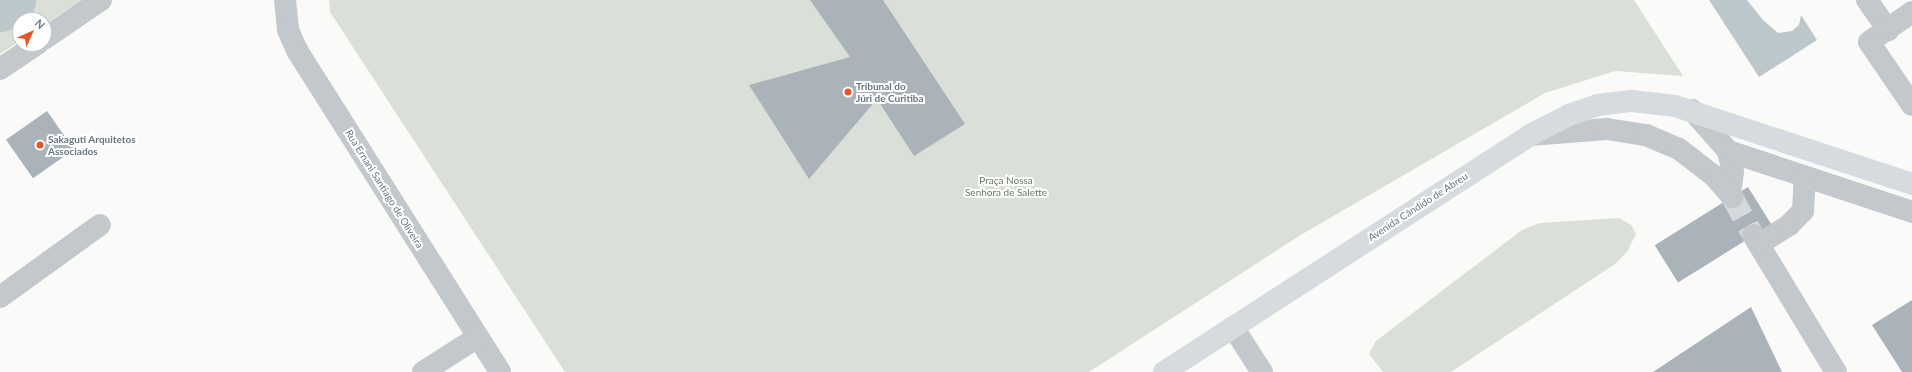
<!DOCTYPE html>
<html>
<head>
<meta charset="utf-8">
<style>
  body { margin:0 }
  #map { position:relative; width:1912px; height:372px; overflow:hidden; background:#fafaf8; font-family:Lato,sans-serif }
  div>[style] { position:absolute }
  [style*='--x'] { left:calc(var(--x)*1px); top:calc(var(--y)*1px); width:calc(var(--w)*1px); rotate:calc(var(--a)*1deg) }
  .green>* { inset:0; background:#dadfd7 }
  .water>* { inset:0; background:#bbc7cb }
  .river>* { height:49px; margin:-24.5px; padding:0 24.5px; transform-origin:24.5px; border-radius:24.5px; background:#bbc7cb }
  .building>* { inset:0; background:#aab3b9; transform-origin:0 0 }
  .minor-tunnel>* { height:22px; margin-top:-11px; transform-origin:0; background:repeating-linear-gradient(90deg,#d5d9db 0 22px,transparent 0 33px) }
  .minor>* { height:22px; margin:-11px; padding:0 11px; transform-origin:11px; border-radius:11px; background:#c3c8cc }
  .major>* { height:22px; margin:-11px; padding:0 11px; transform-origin:11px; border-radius:11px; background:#d6dbdf }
  .dots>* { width:11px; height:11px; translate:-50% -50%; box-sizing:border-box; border:2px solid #fff; border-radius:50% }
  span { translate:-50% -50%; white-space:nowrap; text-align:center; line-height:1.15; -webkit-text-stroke:4px #fff; paint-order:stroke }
  .poi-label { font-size:10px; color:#657683; font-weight:700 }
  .left { translate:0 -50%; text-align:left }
  .park-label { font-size:10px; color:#687a64 }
  .street-label { font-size:10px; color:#657683 }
  .north { position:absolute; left:12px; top:12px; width:40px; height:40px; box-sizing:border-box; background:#fff; border:1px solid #c1c8cd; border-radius:50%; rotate:45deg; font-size:11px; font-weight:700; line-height:16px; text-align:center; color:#657683 }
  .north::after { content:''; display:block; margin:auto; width:14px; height:18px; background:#e4572e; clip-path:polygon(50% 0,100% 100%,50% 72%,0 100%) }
</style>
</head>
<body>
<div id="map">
  <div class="green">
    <i style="clip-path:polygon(0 0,81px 0,44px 25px,44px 20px,20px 20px,20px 41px,0 54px)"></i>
    <i style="clip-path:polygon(329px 0,1634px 0,1683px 76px,1615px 71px,1545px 93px,1299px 236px,1089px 372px,565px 372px,330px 12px)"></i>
    <i style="clip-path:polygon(1619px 218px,1631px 225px,1636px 234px,1627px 252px,1615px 264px,1451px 372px,1383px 372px,1369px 354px,1376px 341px,1522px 230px,1540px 223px)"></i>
  </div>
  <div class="water">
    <i style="clip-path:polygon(1709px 0,1747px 0,1763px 20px,1778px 33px,1792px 31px,1799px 25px,1801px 15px,1817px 40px,1759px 77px)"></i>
  </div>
  <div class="river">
    <i style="--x:0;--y:7;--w:13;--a:-32"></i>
  </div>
  <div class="building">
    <i style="clip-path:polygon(810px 0,883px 0,965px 124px,914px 156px,877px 99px,809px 179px,749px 85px,850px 57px)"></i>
    <i style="left:47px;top:111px;width:47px;height:50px;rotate:55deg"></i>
    <i style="left:1748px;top:187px;width:44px;height:110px;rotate:58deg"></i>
    <i style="clip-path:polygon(1912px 300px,1912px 372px,1902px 372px,1872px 325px)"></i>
    <i style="clip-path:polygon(1751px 307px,1782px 372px,1653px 372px)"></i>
  </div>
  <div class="minor-tunnel">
    <i style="--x:1732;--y:197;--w:43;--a:61.1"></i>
  </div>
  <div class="minor">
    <i style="--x:285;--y:0;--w:30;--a:84"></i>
    <i style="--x:288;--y:30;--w:24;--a:66"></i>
    <i style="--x:298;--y:52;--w:378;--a:57.7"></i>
    <i style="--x:1867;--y:0;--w:37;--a:55"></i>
    <i style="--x:1912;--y:12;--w:52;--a:145.1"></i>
    <i style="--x:1869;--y:42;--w:76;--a:55.7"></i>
    <i style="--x:44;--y:39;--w:69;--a:-34.4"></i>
    <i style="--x:0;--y:69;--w:45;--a:-34"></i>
    <i style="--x:1692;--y:110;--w:55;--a:48.7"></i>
    <i style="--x:1728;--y:151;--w:22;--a:77"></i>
    <i style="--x:1733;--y:172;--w:22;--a:98"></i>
    <i style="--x:1530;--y:135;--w:77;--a:-4.5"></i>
    <i style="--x:1607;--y:129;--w:39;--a:9"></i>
    <i style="--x:1646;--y:135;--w:36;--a:23"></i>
    <i style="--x:1679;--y:149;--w:44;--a:37.6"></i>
    <i style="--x:1714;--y:176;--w:28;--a:49"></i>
    <i style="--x:1728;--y:151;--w:194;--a:18.3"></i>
    <i style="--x:1753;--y:235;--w:160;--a:58.8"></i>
    <i style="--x:1759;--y:244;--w:36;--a:-32"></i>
    <i style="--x:1789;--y:225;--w:20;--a:-45"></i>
    <i style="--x:1803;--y:211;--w:33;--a:-87"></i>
    <i style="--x:0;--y:297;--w:123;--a:-35.8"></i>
    <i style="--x:1233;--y:327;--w:54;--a:57.2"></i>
    <i style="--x:423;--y:372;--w:65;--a:-32.5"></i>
  </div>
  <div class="major">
    <i style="--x:1164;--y:372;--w:436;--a:-32.9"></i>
    <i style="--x:1530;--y:135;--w:44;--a:-27.1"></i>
    <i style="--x:1569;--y:115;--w:31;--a:-19"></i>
    <i style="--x:1598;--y:105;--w:34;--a:-7"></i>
    <i style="--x:1632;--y:101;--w:43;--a:6.6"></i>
    <i style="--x:1675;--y:106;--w:250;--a:18.2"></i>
  </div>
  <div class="dots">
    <i style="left:848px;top:92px;background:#e4572e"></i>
    <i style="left:40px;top:145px;background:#e4572e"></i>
  </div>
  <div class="poi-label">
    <span class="left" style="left:856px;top:92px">Tribunal do<br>Júri de Curitiba</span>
    <span class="left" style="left:48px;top:145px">Sakaguti Arquitetos<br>Associados</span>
  </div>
  <div class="park-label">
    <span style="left:1006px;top:186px">Praça Nossa<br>Senhora de Salette</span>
  </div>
  <div class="street-label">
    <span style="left:384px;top:189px;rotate:58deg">Rua Ernani Santiago de Oliveira</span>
    <span style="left:1418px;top:207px;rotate:-33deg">Avenida Cândido de Abreu</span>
  </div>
  <div class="north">N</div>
</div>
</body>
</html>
